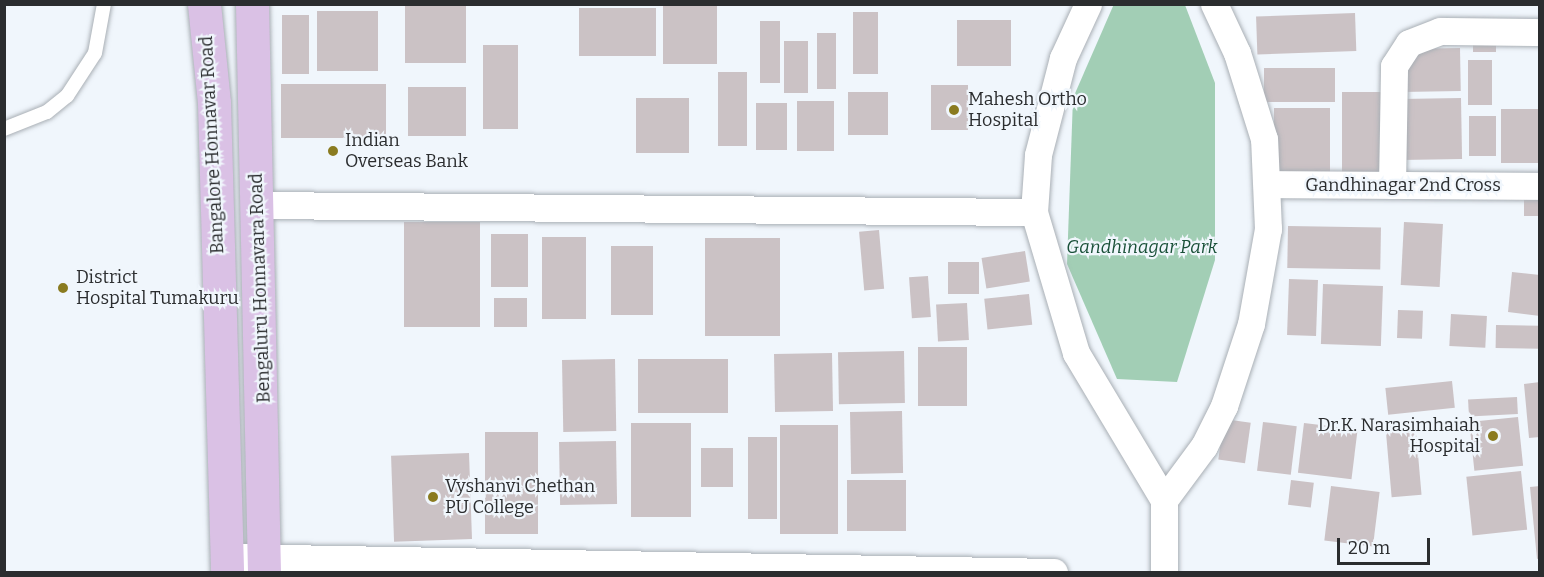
<!DOCTYPE html>
<html>
<head>
<meta charset="utf-8">
<style>
  body { margin:0 }
  #map { position:relative; width:1544px; height:577px; overflow:hidden; background:#f0f6fc; font-family:Bitter,serif }
  div>[style] { position:absolute }
  [style*='--x'] { left:calc(var(--x)*1px); top:calc(var(--y)*1px); width:calc(var(--w)*1px); rotate:calc(var(--a)*1deg) }
  .green>* { inset:0; background:#a2ceb5 }
  .building>* { inset:0; background:#cbc2c5; transform-origin:0 0 }
  .roads { filter:drop-shadow(0 0 2px #a9afb5) drop-shadow(0 0 2px #a9afb5) }
  .lane>* { height:14px; margin:-7px; padding:0 7px; transform-origin:7px; border-radius:7px; background:#fff }
  .street>* { height:27px; margin:-13.5px; padding:0 13.5px; transform-origin:13.5px; border-radius:13.5px; background:#fff }
  .primary>* { height:33px; margin:-16.5px; padding:0 16.5px; transform-origin:16.5px; border-radius:16.5px; background:#dac1e5 }
  .dots>* { width:16px; height:16px; translate:-50% -50%; box-sizing:border-box; border:3px solid #f0f6fc; border-radius:50% }
  span { translate:-50% -50%; white-space:nowrap; text-align:center; line-height:1.15; -webkit-text-stroke:4.5px #f0f6fc; paint-order:stroke }
  .poi-label { font-size:18px; color:#2b2d2f }
  .left { translate:0 -50%; text-align:left }
  .right { translate:-100% -50%; text-align:right }
  .street-label { font-size:18px; color:#2b2d2f }
  .park-label { font-size:18px; color:#195038; font-style:italic }
  .frame { position:absolute; inset:0; border:6px solid #2b2d2f; pointer-events:none }
  .scale { position:absolute; left:1337px; top:538px; width:93px; height:27px; box-sizing:border-box; border:3px solid #2b2d2f; border-top:0; padding-left:8px; font-size:18px; line-height:21px; white-space:nowrap; color:#2b2d2f; -webkit-text-stroke:4px #f0f6fc; paint-order:stroke }
</style>
</head>
<body>
<div id="map">
  <div class="green">
    <i style="clip-path:polygon(1114px 4px,1185px 5px,1215px 83px,1215px 260px,1177px 382px,1117px 379px,1067px 264px,1073px 98px)"></i>
  </div>
  <div class="building">
    <i style="left:663px;top:4px;width:54px;height:60px"></i>
    <i style="left:466px;top:6px;width:57px;height:61px;rotate:90deg"></i>
    <i style="left:579px;top:8px;width:77px;height:48px"></i>
    <i style="left:378px;top:11px;width:60px;height:61px;rotate:90deg"></i>
    <i style="left:878px;top:12px;width:62px;height:25px;rotate:90deg"></i>
    <i style="left:1355px;top:13px;width:38px;height:99px;rotate:88deg"></i>
    <i style="left:282px;top:15px;width:27px;height:59px"></i>
    <i style="left:957px;top:20px;width:54px;height:46px"></i>
    <i style="left:760px;top:21px;width:20px;height:62px"></i>
    <i style="left:1473px;top:26px;width:23px;height:26px"></i>
    <i style="left:817px;top:33px;width:19px;height:56px"></i>
    <i style="left:784px;top:41px;width:24px;height:52px"></i>
    <i style="left:483px;top:45px;width:35px;height:84px"></i>
    <i style="left:1460px;top:48px;width:43px;height:59px;rotate:89deg"></i>
    <i style="left:1492px;top:60px;width:45px;height:24px;rotate:90deg"></i>
    <i style="left:1335px;top:68px;width:34px;height:71px;rotate:90deg"></i>
    <i style="left:718px;top:72px;width:29px;height:74px"></i>
    <i style="left:281px;top:84px;width:105px;height:54px"></i>
    <i style="left:931px;top:85px;width:37px;height:45px"></i>
    <i style="left:408px;top:87px;width:58px;height:49px"></i>
    <i style="left:888px;top:92px;width:43px;height:40px;rotate:90deg"></i>
    <i style="left:1342px;top:92px;width:41px;height:82px"></i>
    <i style="left:689px;top:98px;width:55px;height:53px;rotate:90deg"></i>
    <i style="left:1461px;top:98px;width:61px;height:61px;rotate:89deg"></i>
    <i style="left:797px;top:101px;width:37px;height:50px"></i>
    <i style="left:756px;top:103px;width:31px;height:47px"></i>
    <i style="left:1274px;top:108px;width:56px;height:64px"></i>
    <i style="left:1501px;top:109px;width:39px;height:54px"></i>
    <i style="left:1496px;top:116px;width:40px;height:27px;rotate:90deg"></i>
    <i style="left:1524px;top:194px;width:16px;height:22px"></i>
    <i style="left:404px;top:222px;width:76px;height:105px"></i>
    <i style="left:1404px;top:222px;width:39px;height:63px;rotate:3deg"></i>
    <i style="left:1288px;top:226px;width:93px;height:42px;rotate:1deg"></i>
    <i style="left:879px;top:230px;width:59px;height:20px;rotate:85deg"></i>
    <i style="left:491px;top:234px;width:37px;height:53px"></i>
    <i style="left:542px;top:237px;width:44px;height:82px"></i>
    <i style="left:705px;top:238px;width:75px;height:98px"></i>
    <i style="left:611px;top:246px;width:42px;height:69px"></i>
    <i style="left:1025px;top:251px;width:31px;height:44px;rotate:81deg"></i>
    <i style="left:948px;top:262px;width:31px;height:32px"></i>
    <i style="clip-path:polygon(1512px 272px,1540px 275px,1540px 316px,1508px 312px)"></i>
    <i style="left:928px;top:276px;width:41px;height:19px;rotate:86deg"></i>
    <i style="left:1289px;top:279px;width:29px;height:56px;rotate:2deg"></i>
    <i style="left:1323px;top:284px;width:60px;height:60px;rotate:2deg"></i>
    <i style="left:1029px;top:294px;width:31px;height:45px;rotate:84deg"></i>
    <i style="left:494px;top:298px;width:33px;height:29px"></i>
    <i style="left:967px;top:303px;width:37px;height:31px;rotate:87deg"></i>
    <i style="left:1398px;top:310px;width:25px;height:28px;rotate:2deg"></i>
    <i style="left:1451px;top:314px;width:36px;height:32px;rotate:3deg"></i>
    <i style="left:1496px;top:325px;width:44px;height:23px;rotate:1deg"></i>
    <i style="left:918px;top:347px;width:49px;height:59px"></i>
    <i style="left:904px;top:351px;width:52px;height:66px;rotate:89deg"></i>
    <i style="left:832px;top:353px;width:58px;height:58px;rotate:89deg"></i>
    <i style="left:615px;top:359px;width:72px;height:53px;rotate:89deg"></i>
    <i style="left:638px;top:359px;width:90px;height:54px"></i>
    <i style="left:1452px;top:381px;width:27px;height:67px;rotate:84deg"></i>
    <i style="clip-path:polygon(1540px 382px,1540px 437px,1529px 438px,1524px 384px)"></i>
    <i style="left:1517px;top:397px;width:17px;height:49px;rotate:87deg"></i>
    <i style="left:902px;top:411px;width:62px;height:52px;rotate:89deg"></i>
    <i style="left:1518px;top:417px;width:49px;height:49px;rotate:84deg"></i>
    <i style="left:1224px;top:419px;width:27px;height:41px;rotate:8deg"></i>
    <i style="left:1415px;top:420px;width:75px;height:30px;rotate:85deg"></i>
    <i style="left:1263px;top:422px;width:34px;height:49px;rotate:7deg"></i>
    <i style="left:631px;top:423px;width:60px;height:94px"></i>
    <i style="left:1304px;top:423px;width:54px;height:50px;rotate:7deg"></i>
    <i style="left:780px;top:425px;width:58px;height:109px"></i>
    <i style="left:485px;top:432px;width:53px;height:102px"></i>
    <i style="left:748px;top:437px;width:29px;height:82px"></i>
    <i style="left:616px;top:441px;width:63px;height:57px;rotate:89deg"></i>
    <i style="left:701px;top:448px;width:32px;height:39px"></i>
    <i style="left:469px;top:453px;width:86px;height:78px;rotate:88deg"></i>
    <i style="left:1521px;top:471px;width:59px;height:55px;rotate:84deg"></i>
    <i style="left:906px;top:480px;width:51px;height:59px;rotate:90deg"></i>
    <i style="left:1291px;top:480px;width:23px;height:25px;rotate:7deg"></i>
    <i style="left:1331px;top:486px;width:49px;height:55px;rotate:7deg"></i>
    <i style="clip-path:polygon(1540px 486px,1540px 558px,1537px 559px,1530px 487px)"></i>
  </div>
  <div class="roads">
    <div class="lane">
      <i style="--x:4;--y:129;--w:46;--a:-21.6"></i>
      <i style="--x:47;--y:112;--w:26;--a:-39"></i>
      <i style="--x:67;--y:96;--w:51;--a:-56.9"></i>
      <i style="--x:95;--y:53;--w:50;--a:-79.6"></i>
    </div>
    <div class="street">
      <i style="--x:1088;--y:4;--w:60;--a:114.8"></i>
      <i style="--x:1063;--y:58;--w:100;--a:104.5"></i>
      <i style="--x:1038;--y:155;--w:57;--a:94"></i>
      <i style="--x:1034;--y:212;--w:147;--a:73.4"></i>
      <i style="--x:1076;--y:353;--w:171;--a:59.1"></i>
      <i style="--x:1164;--y:500;--w:72;--a:90"></i>
      <i style="--x:1267;--y:184;--w:273;--a:0.4"></i>
      <i style="--x:1392;--y:185;--w:119;--a:-89"></i>
      <i style="--x:1394;--y:66;--w:27;--a:-57"></i>
      <i style="--x:1409;--y:43;--w:33;--a:-21"></i>
      <i style="--x:1440;--y:31;--w:100;--a:0.6"></i>
      <i style="--x:258;--y:205;--w:776;--a:0.52"></i>
      <i style="--x:1164;--y:500;--w:67;--a:-53.5"></i>
      <i style="--x:1204;--y:446;--w:45;--a:-63.4"></i>
      <i style="--x:1224;--y:406;--w:86;--a:-71.8"></i>
      <i style="--x:1251;--y:324;--w:97;--a:-79.9"></i>
      <i style="--x:1268;--y:229;--w:90;--a:-92.5"></i>
      <i style="--x:1264;--y:139;--w:90;--a:-107.4"></i>
      <i style="--x:1237;--y:53;--w:54;--a:-115.1"></i>
      <i style="--x:227;--y:557;--w:827;--a:1.04"></i>
    </div>
    <div class="primary">
      <i style="--x:204;--y:4;--w:100;--a:84.2"></i>
      <i style="--x:214;--y:103;--w:469;--a:88.4"></i>
      <i style="--x:252;--y:4;--w:568;--a:88.79"></i>
    </div>
  </div>
  <div class="dots">
    <i style="left:954px;top:110px;background:#8a7b20"></i>
    <i style="left:333px;top:151px;background:#8a7b20"></i>
    <i style="left:63px;top:288px;background:#8a7b20"></i>
    <i style="left:1493px;top:436px;background:#8a7b20"></i>
    <i style="left:433px;top:497px;background:#8a7b20"></i>
  </div>
  <div class="poi-label">
    <span class="left" style="left:968px;top:110px">Mahesh Ortho<br>Hospital</span>
    <span class="left" style="left:345px;top:151px">Indian<br>Overseas Bank</span>
    <span class="left" style="left:76px;top:288px">District<br>Hospital Tumakuru</span>
    <span class="right" style="left:1480px;top:436px">Dr.K. Narasimhaiah<br>Hospital</span>
    <span class="left" style="left:445px;top:497px">Vyshanvi Chethan<br>PU College</span>
  </div>
  <div class="street-label">
    <span style="left:212px;top:145px;rotate:-93deg">Bangalore Honnavar Road</span>
    <span style="left:1403px;top:185px">Gandhinagar 2nd Cross</span>
    <span style="left:260px;top:288px;rotate:-92deg">Bengaluru Honnavara Road</span>
  </div>
  <div class="park-label">
    <span style="left:1142px;top:247px">Gandhinagar Park</span>
  </div>
  <div class="frame"></div>
  <div class="scale">20 m</div>
</div>
</body>
</html>
